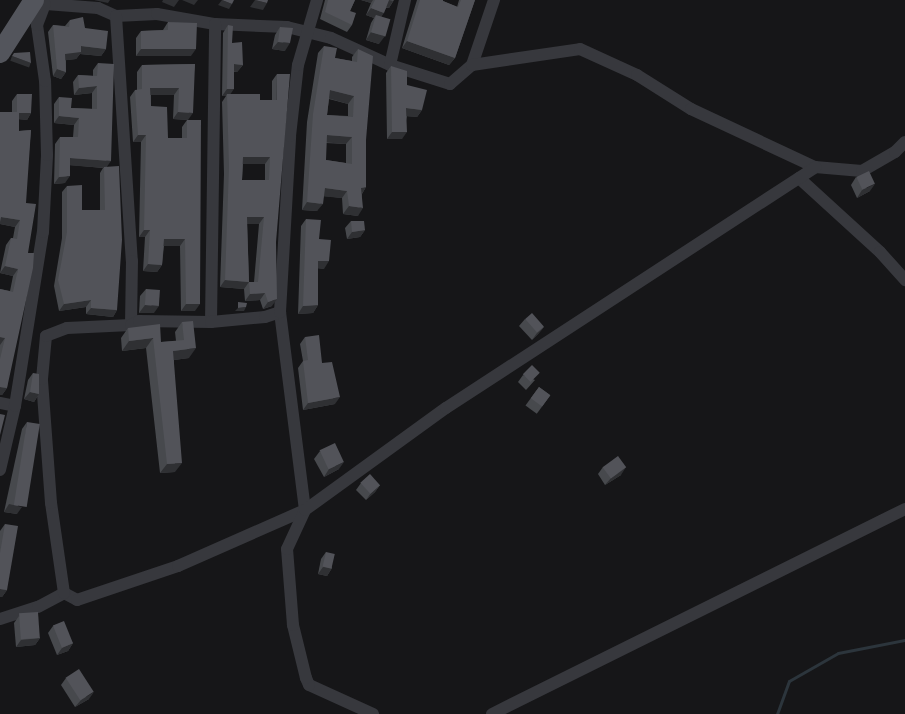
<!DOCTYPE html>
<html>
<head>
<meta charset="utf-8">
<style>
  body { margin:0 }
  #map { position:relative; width:905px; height:714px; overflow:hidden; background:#161618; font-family:"Fira Sans Condensed",sans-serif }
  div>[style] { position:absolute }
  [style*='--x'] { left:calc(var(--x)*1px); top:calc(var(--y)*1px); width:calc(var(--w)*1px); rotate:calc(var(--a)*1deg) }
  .stream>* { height:3px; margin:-1.5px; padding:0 1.5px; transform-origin:1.5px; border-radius:1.5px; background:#2c353c }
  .street>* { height:12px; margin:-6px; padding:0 6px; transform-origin:6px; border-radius:6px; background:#37383d }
  .primary>* { height:20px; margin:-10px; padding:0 10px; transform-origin:10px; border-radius:10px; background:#53555c }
  .wall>* { inset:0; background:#47494d; transform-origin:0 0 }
  .shaded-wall>* { inset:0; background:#2f3033; transform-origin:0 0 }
  .building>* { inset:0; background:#525359; transform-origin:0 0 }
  span { translate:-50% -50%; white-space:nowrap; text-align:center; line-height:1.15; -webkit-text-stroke:4.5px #111113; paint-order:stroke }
</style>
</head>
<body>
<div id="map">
  <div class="stream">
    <i style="--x:777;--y:714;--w:35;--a:-70"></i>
    <i style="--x:789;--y:681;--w:56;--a:-29.7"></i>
    <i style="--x:838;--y:653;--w:68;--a:-11"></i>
  </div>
  <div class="street">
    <i style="--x:33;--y:3;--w:65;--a:4.4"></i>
    <i style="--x:98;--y:8;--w:20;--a:24"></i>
    <i style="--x:116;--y:16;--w:41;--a:-2.8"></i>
    <i style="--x:157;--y:14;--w:59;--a:9.8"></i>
    <i style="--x:215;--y:24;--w:72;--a:2.4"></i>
    <i style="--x:287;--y:27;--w:45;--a:14"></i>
    <i style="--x:331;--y:38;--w:65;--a:24.6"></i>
    <i style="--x:390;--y:65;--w:63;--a:17.6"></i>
    <i style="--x:450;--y:84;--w:29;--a:-41"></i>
    <i style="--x:472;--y:65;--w:69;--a:-71.3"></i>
    <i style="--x:116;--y:16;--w:246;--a:86.3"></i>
    <i style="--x:132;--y:261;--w:64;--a:90.9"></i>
    <i style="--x:390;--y:65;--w:67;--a:-77"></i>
    <i style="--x:472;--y:65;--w:109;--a:-8.4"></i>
    <i style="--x:580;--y:49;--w:63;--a:24.5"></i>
    <i style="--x:637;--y:75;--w:64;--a:32.2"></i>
    <i style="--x:691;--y:109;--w:137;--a:25.1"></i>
    <i style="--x:815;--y:167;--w:47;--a:4.9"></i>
    <i style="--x:862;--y:171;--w:38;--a:-30"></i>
    <i style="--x:895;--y:152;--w:14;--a:-45"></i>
    <i style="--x:799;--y:178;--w:110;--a:42.4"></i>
    <i style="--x:880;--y:252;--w:38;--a:48"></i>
    <i style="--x:211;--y:322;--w:298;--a:-89.2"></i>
    <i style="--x:0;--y:403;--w:15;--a:11"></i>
    <i style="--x:0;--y:470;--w:66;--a:-76.8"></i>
    <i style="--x:15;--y:406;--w:176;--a:-80.9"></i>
    <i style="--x:43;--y:232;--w:77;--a:-87"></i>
    <i style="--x:47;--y:155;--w:74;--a:-91.5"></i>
    <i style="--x:45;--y:81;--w:57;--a:-98.1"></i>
    <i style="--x:37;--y:25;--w:22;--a:-69"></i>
    <i style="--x:64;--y:593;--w:15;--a:28"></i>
    <i style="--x:77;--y:600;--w:107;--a:-18.6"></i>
    <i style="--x:178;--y:566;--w:139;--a:-23.8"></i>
    <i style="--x:305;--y:510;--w:200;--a:-97.2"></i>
    <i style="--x:0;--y:619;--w:40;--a:-18"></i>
    <i style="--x:38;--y:607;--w:30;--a:-28"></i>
    <i style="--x:64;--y:593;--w:91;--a:-98.2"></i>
    <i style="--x:51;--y:503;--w:124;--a:-94.2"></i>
    <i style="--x:42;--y:379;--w:43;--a:-84.7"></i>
    <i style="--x:46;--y:336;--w:22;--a:-21"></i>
    <i style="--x:67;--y:328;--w:64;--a:-2.7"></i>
    <i style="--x:131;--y:325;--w:9;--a:-27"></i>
    <i style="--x:139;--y:321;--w:72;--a:0.8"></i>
    <i style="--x:211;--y:322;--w:54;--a:-5.3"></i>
    <i style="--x:265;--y:317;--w:16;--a:-18"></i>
    <i style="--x:280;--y:312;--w:176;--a:-86.7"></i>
    <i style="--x:290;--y:136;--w:71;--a:-83.6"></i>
    <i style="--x:298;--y:65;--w:68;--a:-73.7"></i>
    <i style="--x:373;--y:714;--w:70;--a:-155.6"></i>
    <i style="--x:309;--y:685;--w:8;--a:-113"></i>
    <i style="--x:306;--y:678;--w:55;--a:-103.8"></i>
    <i style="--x:293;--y:625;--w:76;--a:-94.5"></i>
    <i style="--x:287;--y:549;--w:43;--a:-65.2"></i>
    <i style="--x:305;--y:510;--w:174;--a:-35.9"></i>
    <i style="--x:446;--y:408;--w:441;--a:-33.1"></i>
    <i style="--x:492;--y:714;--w:461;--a:-26.4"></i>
  </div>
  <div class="primary">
    <i style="--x:0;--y:53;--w:63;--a:-57.3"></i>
  </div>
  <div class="wall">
    <i style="clip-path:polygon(325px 0,355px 0,350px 11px,352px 25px,347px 32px,320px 19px)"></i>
    <i style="clip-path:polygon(361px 0,394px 0,389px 8px,386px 8px,381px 17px,379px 44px,366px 40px,371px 23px,374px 18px,366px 15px,371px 3px)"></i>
    <i style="clip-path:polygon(417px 0,443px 0,443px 1px,457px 7px,459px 0,475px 0,455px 58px,449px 65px,402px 48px)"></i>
    <i style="clip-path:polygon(70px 20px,85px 28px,106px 49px,101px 56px,80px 54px,76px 59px,66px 60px,66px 72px,61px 79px,53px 76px,48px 32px,53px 25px,65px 26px)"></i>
    <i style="clip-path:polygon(168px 22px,191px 56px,136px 56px,136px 38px,141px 31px,163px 30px)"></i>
    <i style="clip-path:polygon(evenodd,228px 25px,232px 43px,243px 65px,237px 72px,234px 72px,230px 94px,260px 100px,272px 100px,272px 81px,277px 74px,276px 242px,272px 306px,263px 309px,260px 300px,245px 301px,244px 289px,220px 287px,224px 174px,222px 102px,226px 96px,222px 96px,223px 33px,228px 25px,243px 164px,265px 164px,265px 180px,242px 180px,243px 164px,228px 25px,247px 224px,259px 224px,254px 282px,249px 282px,247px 224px)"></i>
    <i style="clip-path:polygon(280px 27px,285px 51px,272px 49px,275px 35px)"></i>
    <i style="clip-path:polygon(evenodd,324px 46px,335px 58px,352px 61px,352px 57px,358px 49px,366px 140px,366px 187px,362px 194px,358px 216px,343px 214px,342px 198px,324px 196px,317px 211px,302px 210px,307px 122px,318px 53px,324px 46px,329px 99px,348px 104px,348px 116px,327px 115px,329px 99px,324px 46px,326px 143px,346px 144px,346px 163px,326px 160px,326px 143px)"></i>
    <i style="clip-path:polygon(98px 63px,107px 167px,117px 310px,113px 317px,86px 314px,86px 307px,59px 311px,54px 286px,62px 238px,62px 192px,67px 186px,82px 210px,100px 210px,100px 173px,103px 168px,70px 165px,65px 183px,54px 184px,55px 144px,60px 137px,73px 137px,74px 125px,54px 123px,54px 104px,59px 97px,71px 108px,92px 109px,92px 93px,74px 95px,73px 82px,78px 75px,93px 76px,93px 70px)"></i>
    <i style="clip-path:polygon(195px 64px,188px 120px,173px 119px,174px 95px,151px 95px,151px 106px,168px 138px,182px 138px,182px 127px,187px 120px,195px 311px,181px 311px,180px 246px,164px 246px,162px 265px,157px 272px,143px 271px,145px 237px,139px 237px,141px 142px,133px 142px,130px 97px,135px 90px,137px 90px,137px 72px,142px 65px)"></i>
    <i style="clip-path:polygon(391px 66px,407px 85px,422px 110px,417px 117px,407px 116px,402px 139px,387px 139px,386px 73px)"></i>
    <i style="clip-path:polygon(17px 94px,31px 113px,27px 120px,19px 119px,19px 131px,31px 130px,7px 388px,2px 395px,0 395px,0 289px,10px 291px,13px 276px,0 273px,6px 245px,11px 238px,13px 238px,15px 227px,0 224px,0 112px,12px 112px,12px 101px)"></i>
    <i style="clip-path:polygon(856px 177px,870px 191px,857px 198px,851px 185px)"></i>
    <i style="clip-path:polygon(306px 219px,319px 239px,324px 269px,318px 268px,318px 305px,313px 313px,298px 314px,301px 226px)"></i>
    <i style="clip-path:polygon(351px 221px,365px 230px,360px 237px,347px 239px,345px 228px)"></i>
    <i style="clip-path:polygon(146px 289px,154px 313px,139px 313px,140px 296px)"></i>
    <i style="clip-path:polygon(525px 319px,544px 327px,538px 334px,532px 340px,519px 326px)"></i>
    <i style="clip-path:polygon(182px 322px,189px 358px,174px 360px,175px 472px,160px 473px,146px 348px,122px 351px,121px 338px,128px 328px,161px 342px,176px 341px,175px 332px)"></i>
    <i style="clip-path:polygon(305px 337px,322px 363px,335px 404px,303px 410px,298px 368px,303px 361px,300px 344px)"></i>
    <i style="clip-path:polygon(33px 373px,39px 394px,34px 402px,24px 399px,28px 380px)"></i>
    <i style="clip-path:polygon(523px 375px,535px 380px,526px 390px,518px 382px)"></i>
    <i style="left:539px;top:387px;width:14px;height:23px;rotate:36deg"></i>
    <i style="clip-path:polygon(27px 422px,17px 514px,4px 512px,22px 429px)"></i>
    <i style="clip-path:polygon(320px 451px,339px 469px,324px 477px,314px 459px)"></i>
    <i style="clip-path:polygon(603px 467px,621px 475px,605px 485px,598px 474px)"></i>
    <i style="clip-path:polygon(361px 483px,380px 485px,375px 492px,366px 500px,356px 490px)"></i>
    <i style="clip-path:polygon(5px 524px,7px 590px,2px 597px,0 597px,0 531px)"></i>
    <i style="clip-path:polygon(326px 552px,332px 568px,327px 576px,318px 574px,321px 559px)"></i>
    <i style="clip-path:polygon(19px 616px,40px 638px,35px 645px,16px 647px,14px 623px)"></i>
    <i style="clip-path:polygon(53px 626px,73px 643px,68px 651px,57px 655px,48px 633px)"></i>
    <i style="clip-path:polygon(66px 678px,89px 699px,75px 707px,61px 685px)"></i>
  </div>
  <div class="shaded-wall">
    <i style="clip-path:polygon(94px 0,110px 0,108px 3px)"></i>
    <i style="clip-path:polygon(163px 0,179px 0,174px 7px,162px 2px)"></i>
    <i style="clip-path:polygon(182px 0,198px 0,194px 5px)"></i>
    <i style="clip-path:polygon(222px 0,232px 4px,229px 9px,218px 5px)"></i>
    <i style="clip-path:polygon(255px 0,267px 3px,263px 10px,250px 7px)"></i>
    <i style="clip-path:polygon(361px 0,373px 0,371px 3px)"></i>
    <i style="clip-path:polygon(389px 0,393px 1px,389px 8px,384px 7px)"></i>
    <i style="clip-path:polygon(371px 8px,384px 13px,379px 20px,376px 15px,374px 18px,366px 15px)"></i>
    <i style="clip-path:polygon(371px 32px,385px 36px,379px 44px,366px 40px)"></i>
    <i style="clip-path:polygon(407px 41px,455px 58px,449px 65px,402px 48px)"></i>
    <i style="clip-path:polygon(278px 42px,290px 43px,285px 51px,272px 49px)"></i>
    <i style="clip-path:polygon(81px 46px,106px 49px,101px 56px,80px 54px,76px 59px,60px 61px,65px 54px)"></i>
    <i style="clip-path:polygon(141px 49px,196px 49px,191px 56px,136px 56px)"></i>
    <i style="left:12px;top:56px;width:20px;height:5px;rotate:20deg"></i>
    <i style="clip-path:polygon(234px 64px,243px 65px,237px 72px,229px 71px)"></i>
    <i style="clip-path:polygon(57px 69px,66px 72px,61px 79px,53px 76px)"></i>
    <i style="clip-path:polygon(97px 86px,92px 93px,74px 95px,79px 88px)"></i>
    <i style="clip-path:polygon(150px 88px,179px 88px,174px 95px,145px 95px)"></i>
    <i style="clip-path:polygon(227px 89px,234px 89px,229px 96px,227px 94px,226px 96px,222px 96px)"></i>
    <i style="clip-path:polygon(330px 90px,354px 96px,348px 104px,324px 97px)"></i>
    <i style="clip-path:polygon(406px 108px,422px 110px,417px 117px,401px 116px)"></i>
    <i style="clip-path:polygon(178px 112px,193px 113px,188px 120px,173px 119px)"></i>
    <i style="clip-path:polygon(19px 113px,31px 113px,27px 120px,14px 119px)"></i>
    <i style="clip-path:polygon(59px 116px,79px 118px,74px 125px,54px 123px)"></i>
    <i style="clip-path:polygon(392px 132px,407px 132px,402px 139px,387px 139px)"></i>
    <i style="clip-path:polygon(138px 135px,146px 135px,141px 142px,133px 142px)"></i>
    <i style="clip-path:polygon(327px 135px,352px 137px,346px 144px,321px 142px)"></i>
    <i style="clip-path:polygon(243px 157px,270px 157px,265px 164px,238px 164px)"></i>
    <i style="clip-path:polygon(70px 158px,111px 161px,106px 168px,65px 165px)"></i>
    <i style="clip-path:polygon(70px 176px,65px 183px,54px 184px,59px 177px)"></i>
    <i style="clip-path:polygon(875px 184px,870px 191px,857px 198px,862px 190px)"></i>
    <i style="clip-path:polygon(366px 187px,361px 195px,361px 188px)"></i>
    <i style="clip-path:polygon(325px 188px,347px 191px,342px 198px,319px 196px)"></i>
    <i style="clip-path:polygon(307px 202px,323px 204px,317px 211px,302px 210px)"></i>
    <i style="clip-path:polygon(349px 206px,363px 208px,358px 216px,343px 214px)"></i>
    <i style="clip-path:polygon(1px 217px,20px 220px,15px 227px,0 224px,0 218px)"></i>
    <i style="clip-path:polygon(247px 217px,264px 217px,259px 224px,242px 224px)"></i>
    <i style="clip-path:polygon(144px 230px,150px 230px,145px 237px,139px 237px)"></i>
    <i style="clip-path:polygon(365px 230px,360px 237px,347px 239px,352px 232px)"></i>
    <i style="clip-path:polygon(164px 239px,185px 239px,180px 246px,159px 246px)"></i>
    <i style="clip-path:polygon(318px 261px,329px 261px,324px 269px,313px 268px)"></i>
    <i style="clip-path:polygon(148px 264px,162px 265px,157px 272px,143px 271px)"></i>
    <i style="clip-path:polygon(5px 266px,18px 269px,13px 276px,0 273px)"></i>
    <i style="clip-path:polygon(225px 280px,249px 282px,244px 289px,220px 287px)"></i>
    <i style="clip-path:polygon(265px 293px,260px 300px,245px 301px,250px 294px)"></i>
    <i style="clip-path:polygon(277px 299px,272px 306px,263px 309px,268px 302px)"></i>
    <i style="clip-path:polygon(91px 300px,86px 307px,59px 311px,64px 304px)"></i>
    <i style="clip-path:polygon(186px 304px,200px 304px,195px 311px,181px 311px)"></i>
    <i style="clip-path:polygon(145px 305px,159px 306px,154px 313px,139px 313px)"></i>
    <i style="clip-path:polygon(318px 305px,313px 313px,298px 314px,303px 306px)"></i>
    <i style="clip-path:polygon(246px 307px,244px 311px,235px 311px,238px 308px)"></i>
    <i style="clip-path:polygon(91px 308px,117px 310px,113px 317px,86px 314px)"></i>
    <i style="clip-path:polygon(544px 327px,538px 334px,532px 340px,537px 333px)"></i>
    <i style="clip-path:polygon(0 337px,5px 338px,0 345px)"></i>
    <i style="clip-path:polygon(153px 338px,146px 348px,122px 351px,129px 341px)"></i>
    <i style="clip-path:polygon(196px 348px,189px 358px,166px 361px,173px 351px)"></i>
    <i style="clip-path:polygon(0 387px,7px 388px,2px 395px,0 395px)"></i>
    <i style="clip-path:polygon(30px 392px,39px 394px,34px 402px,24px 399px)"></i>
    <i style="clip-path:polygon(340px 397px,335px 404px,303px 410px,308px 403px)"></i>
    <i style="clip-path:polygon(344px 462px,339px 469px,324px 477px,329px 469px)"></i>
    <i style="clip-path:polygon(182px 463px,175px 472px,160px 473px,167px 464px)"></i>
    <i style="clip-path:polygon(626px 467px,621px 475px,605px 485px,611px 478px)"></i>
    <i style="clip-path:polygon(380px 485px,375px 492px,366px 500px,371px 493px)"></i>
    <i style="clip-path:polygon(9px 504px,22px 507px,17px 514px,4px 512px)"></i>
    <i style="clip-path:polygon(323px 567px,332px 568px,327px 576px,318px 574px)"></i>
    <i style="clip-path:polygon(0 589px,7px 590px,2px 597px,0 597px)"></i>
    <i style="clip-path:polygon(40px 638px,35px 645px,16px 647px,21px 640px)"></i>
    <i style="clip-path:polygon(73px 643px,68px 651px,57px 655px,62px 648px)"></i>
    <i style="clip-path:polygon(94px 692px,89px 699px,75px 707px,81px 700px)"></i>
  </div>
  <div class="building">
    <i style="clip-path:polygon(222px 0,234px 0,232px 4px)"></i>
    <i style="clip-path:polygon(255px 0,268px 0,267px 3px)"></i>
    <i style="clip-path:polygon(328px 0,355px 0,350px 11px,356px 13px,352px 25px,325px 12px)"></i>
    <i style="clip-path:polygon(375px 0,389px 0,384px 13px,371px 8px)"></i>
    <i style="clip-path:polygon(420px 0,443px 0,443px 1px,458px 7px,461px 0,475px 0,455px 58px,407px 41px)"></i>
    <i style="left:376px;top:15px;width:15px;height:18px;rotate:16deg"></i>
    <i style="clip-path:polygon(83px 17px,85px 28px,108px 31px,106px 49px,81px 46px,81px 52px,65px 54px,66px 72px,57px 69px,53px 25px,69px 27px,70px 20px)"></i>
    <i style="clip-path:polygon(168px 22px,197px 23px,196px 49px,141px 49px,141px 31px,168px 30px)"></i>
    <i style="clip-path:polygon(228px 25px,233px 26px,232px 43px,242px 42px,243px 65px,234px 64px,234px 89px,227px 89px)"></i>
    <i style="clip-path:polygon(280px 27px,293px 28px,290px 43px,278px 42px)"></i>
    <i style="clip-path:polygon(evenodd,324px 46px,337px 48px,335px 58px,357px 62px,358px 49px,373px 56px,366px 140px,366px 187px,361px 188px,363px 208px,349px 206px,347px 191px,325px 188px,323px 204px,307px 202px,313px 114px,324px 46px,330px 90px,354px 96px,353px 117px,327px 115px,330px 90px,324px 46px,327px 135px,352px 137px,352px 164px,326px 160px,327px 135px)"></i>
    <i style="clip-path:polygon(30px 52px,31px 63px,12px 56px,14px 53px)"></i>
    <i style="clip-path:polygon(98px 63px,114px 64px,111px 161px,70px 158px,70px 176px,59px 177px,60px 137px,78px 137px,79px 118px,59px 116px,59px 97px,72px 98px,71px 108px,97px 109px,97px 86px,79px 88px,78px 75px,97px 76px)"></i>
    <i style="clip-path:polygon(195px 64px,193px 113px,178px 112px,179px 88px,150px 88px,151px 106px,167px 107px,168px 138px,187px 138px,187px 120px,201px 120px,200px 304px,186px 304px,185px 239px,164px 239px,162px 265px,148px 264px,150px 230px,144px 230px,146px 135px,138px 135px,135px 90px,142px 89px,142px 65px)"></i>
    <i style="clip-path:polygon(391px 66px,407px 71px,407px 85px,427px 90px,422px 110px,406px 108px,407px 132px,392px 132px)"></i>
    <i style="clip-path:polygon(evenodd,277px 74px,290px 74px,276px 242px,277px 299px,268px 302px,265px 293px,250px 294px,249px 282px,225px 280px,229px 167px,227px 94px,260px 94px,260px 100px,277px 100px,277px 74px,243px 157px,270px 157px,269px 180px,242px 180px,243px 157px,277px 74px,247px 217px,264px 217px,258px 282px,249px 282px,247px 217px)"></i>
    <i style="clip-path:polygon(17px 94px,32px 94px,31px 113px,19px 113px,19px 131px,31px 130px,26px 203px,36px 204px,28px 253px,34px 253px,33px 268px,7px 388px,0 387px,0 359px,5px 338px,0 337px,0 289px,13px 292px,18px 269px,5px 266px,11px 238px,17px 239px,20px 220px,1px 217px,0 222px,0 112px,17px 112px)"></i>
    <i style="clip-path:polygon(119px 166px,122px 240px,117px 310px,91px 308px,91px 300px,64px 304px,58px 280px,67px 232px,67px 186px,82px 185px,82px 210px,105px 210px,104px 167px)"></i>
    <i style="left:869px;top:171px;width:14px;height:14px;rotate:65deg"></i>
    <i style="clip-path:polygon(306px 219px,321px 220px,319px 239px,331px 240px,329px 261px,318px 261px,318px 305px,303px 306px)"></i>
    <i style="clip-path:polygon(351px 221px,364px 221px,365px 230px,352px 232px)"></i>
    <i style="left:146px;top:289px;width:14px;height:16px;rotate:4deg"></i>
    <i style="clip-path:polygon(238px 302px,247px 303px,246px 307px,238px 308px)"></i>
    <i style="left:532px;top:313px;width:18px;height:9px;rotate:49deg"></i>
    <i style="clip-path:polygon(193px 321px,196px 348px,173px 351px,182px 463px,167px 464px,153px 338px,129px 341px,128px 328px,160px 324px,161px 342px,184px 340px,182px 322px)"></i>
    <i style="clip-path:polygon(319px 335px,322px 363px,332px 362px,340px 397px,308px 403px,303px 361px,308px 360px,305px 337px)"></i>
    <i style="left:532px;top:365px;width:11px;height:13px;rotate:45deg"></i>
    <i style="clip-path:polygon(33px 373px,39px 374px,39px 394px,30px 392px)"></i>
    <i style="left:539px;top:387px;width:14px;height:14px;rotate:36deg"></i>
    <i style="clip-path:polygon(0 414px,5px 415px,0 435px)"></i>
    <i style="left:27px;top:422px;width:13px;height:84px;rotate:9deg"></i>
    <i style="left:335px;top:443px;width:21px;height:17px;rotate:65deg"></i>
    <i style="left:618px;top:456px;width:14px;height:19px;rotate:54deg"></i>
    <i style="left:370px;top:474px;width:15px;height:13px;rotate:48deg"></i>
    <i style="clip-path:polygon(5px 524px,18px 526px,7px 590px,0 589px,0 553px)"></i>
    <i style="left:326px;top:552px;width:9px;height:15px;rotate:13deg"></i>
    <i style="left:38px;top:612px;width:26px;height:19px;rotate:86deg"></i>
    <i style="left:64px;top:621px;width:24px;height:12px;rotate:68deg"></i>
    <i style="left:79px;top:669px;width:27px;height:16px;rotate:57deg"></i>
  </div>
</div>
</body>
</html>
